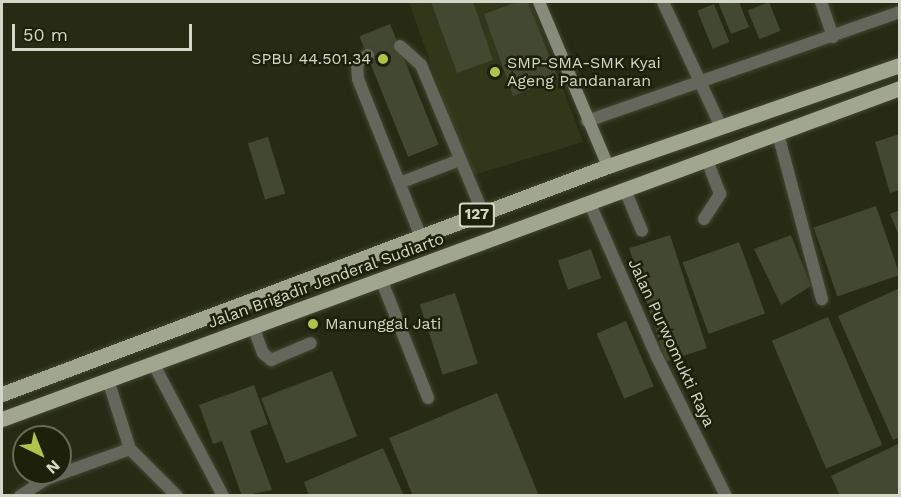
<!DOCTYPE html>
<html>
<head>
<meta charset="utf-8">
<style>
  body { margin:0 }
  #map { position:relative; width:901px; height:497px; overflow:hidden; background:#272b14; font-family:"Work Sans",sans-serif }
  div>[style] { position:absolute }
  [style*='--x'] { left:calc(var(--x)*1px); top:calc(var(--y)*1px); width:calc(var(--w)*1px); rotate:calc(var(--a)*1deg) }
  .built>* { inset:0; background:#333719 }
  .building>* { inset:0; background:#434830; transform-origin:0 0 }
  .roads { filter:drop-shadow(0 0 2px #434731) drop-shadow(0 0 2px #434731) }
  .lane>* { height:12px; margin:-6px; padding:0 6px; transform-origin:6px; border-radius:6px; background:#65675c }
  .street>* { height:12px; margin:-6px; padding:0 6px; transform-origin:6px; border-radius:6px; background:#65675c }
  .secondary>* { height:12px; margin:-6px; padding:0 6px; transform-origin:6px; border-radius:6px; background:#878b79 }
  .primary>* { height:15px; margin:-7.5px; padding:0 7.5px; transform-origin:7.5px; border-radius:7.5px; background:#a1a68f }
  .dots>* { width:16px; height:16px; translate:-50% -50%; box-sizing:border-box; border:3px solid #1e210a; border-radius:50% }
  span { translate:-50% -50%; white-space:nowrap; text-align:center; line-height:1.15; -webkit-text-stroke:5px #1e210a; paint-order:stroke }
  .shield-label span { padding:2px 4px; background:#1e210a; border:2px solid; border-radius:4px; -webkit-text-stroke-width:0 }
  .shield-label { font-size:15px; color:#d4d7c8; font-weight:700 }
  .poi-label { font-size:16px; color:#d4d7c8 }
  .right { translate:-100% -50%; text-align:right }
  .left { translate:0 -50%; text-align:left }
  .street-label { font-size:16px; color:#d4d7c8 }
  .frame { position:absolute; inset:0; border:3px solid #d4d7c8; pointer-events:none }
  .north { position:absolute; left:12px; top:425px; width:60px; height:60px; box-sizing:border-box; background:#1e210a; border:2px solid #676a56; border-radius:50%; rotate:137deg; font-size:16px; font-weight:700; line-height:24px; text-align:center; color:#d4d7c8 }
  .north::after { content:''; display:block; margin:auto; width:21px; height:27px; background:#b2c34c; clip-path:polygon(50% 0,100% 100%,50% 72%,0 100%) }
  .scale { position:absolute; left:12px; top:24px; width:180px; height:27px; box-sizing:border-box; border:3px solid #d4d7c8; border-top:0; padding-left:8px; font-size:18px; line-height:21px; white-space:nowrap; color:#d4d7c8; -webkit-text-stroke:4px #1e210a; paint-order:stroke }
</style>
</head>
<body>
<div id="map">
  <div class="built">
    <i style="clip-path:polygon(409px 2px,531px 2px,583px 142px,470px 176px)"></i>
  </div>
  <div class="building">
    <i style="clip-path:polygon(431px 2px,473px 2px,493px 60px,457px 73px)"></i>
    <i style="clip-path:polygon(517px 2px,528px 2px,558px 78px,513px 96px,484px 14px)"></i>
    <i style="clip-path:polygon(718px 2px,739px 2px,749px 27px,731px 34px)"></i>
    <i style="left:769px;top:2px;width:31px;height:23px;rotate:68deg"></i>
    <i style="left:714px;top:4px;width:41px;height:18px;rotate:68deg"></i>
    <i style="left:390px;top:24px;width:130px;height:33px;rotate:68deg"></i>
    <i style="clip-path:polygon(900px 134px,900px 190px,890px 193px,875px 142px)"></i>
    <i style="left:268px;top:137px;width:59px;height:21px;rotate:73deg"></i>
    <i style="left:876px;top:206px;width:73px;height:66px;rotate:71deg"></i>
    <i style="clip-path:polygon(900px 210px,900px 236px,899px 236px,890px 214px)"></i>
    <i style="left:670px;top:235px;width:119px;height:43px;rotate:72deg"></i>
    <i style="clip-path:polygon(791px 235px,811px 286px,781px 305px,754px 249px)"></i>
    <i style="left:739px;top:242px;width:76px;height:60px;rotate:70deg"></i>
    <i style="left:591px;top:249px;width:31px;height:35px;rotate:71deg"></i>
    <i style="clip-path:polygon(900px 288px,900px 437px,893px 440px,838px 316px)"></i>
    <i style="left:455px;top:293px;width:74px;height:37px;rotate:72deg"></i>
    <i style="left:828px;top:317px;width:139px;height:61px;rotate:67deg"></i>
    <i style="left:626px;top:321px;width:71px;height:32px;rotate:67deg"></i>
    <i style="left:332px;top:371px;width:70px;height:76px;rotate:69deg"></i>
    <i style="clip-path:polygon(254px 385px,268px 424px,250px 431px,272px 490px,242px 496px,222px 441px,213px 444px,199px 405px)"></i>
    <i style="clip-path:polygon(497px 393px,539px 496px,413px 496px,389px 438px)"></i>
    <i style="clip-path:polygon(900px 443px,900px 495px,840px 496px,831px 476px)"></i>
    <i style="clip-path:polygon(383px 448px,404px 496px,309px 496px,304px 482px)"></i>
  </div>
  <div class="roads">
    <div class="lane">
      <i style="--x:663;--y:2;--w:138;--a:65.1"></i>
      <i style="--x:400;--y:46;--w:28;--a:42"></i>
      <i style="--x:421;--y:65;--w:160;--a:67.3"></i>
      <i style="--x:368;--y:55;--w:14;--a:141"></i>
      <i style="--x:357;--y:64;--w:15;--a:86"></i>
      <i style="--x:358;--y:79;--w:168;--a:68.3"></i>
      <i style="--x:778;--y:134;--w:171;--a:75.1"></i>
      <i style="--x:402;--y:182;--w:62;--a:-20.8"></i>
      <i style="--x:625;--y:190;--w:44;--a:67.5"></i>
      <i style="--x:704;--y:219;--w:30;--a:-57"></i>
      <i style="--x:720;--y:194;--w:36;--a:-111"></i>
      <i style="--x:381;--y:279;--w:128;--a:68.4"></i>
      <i style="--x:253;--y:326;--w:29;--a:70"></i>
      <i style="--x:263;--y:353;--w:11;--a:41"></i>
      <i style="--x:271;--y:360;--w:43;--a:-23"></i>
      <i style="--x:108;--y:380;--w:72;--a:72.3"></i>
      <i style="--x:130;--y:449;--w:66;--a:45"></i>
      <i style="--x:20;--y:496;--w:31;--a:-33"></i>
      <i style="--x:46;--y:479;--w:89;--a:-19.7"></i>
    </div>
    <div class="street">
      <i style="--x:821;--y:2;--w:37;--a:71"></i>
      <i style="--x:587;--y:121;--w:331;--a:-19.2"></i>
      <i style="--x:590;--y:204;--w:167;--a:66.4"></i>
      <i style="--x:657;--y:357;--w:155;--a:63.6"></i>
      <i style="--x:153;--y:363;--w:150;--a:62.2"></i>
    </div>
    <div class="secondary">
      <i style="--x:539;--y:2;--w:178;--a:67.2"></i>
    </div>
    <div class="primary">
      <i style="--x:2;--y:394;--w:647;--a:-20.62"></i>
      <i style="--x:608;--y:166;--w:309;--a:-19.1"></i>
      <i style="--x:2;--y:419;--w:957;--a:-20.23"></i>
    </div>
  </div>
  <div class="dots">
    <i style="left:383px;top:59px;background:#b2c34c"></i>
    <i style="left:495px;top:72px;background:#b2c34c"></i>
    <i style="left:313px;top:324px;background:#b2c34c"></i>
  </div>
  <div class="shield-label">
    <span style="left:477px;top:215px">127</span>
  </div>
  <div class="poi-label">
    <span class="right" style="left:371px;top:59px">SPBU 44.501.34</span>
    <span class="left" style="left:507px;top:72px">SMP-SMA-SMK Kyai<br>Ageng Pandanaran</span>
    <span class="left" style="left:325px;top:324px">Manunggal Jati</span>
  </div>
  <div class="street-label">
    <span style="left:326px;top:281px;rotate:-20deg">Jalan Brigadir Jenderal Sudiarto</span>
    <span style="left:671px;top:343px;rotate:65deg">Jalan Purwomukti Raya</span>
  </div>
  <div class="frame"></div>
  <div class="north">N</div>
  <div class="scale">50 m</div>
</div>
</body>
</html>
